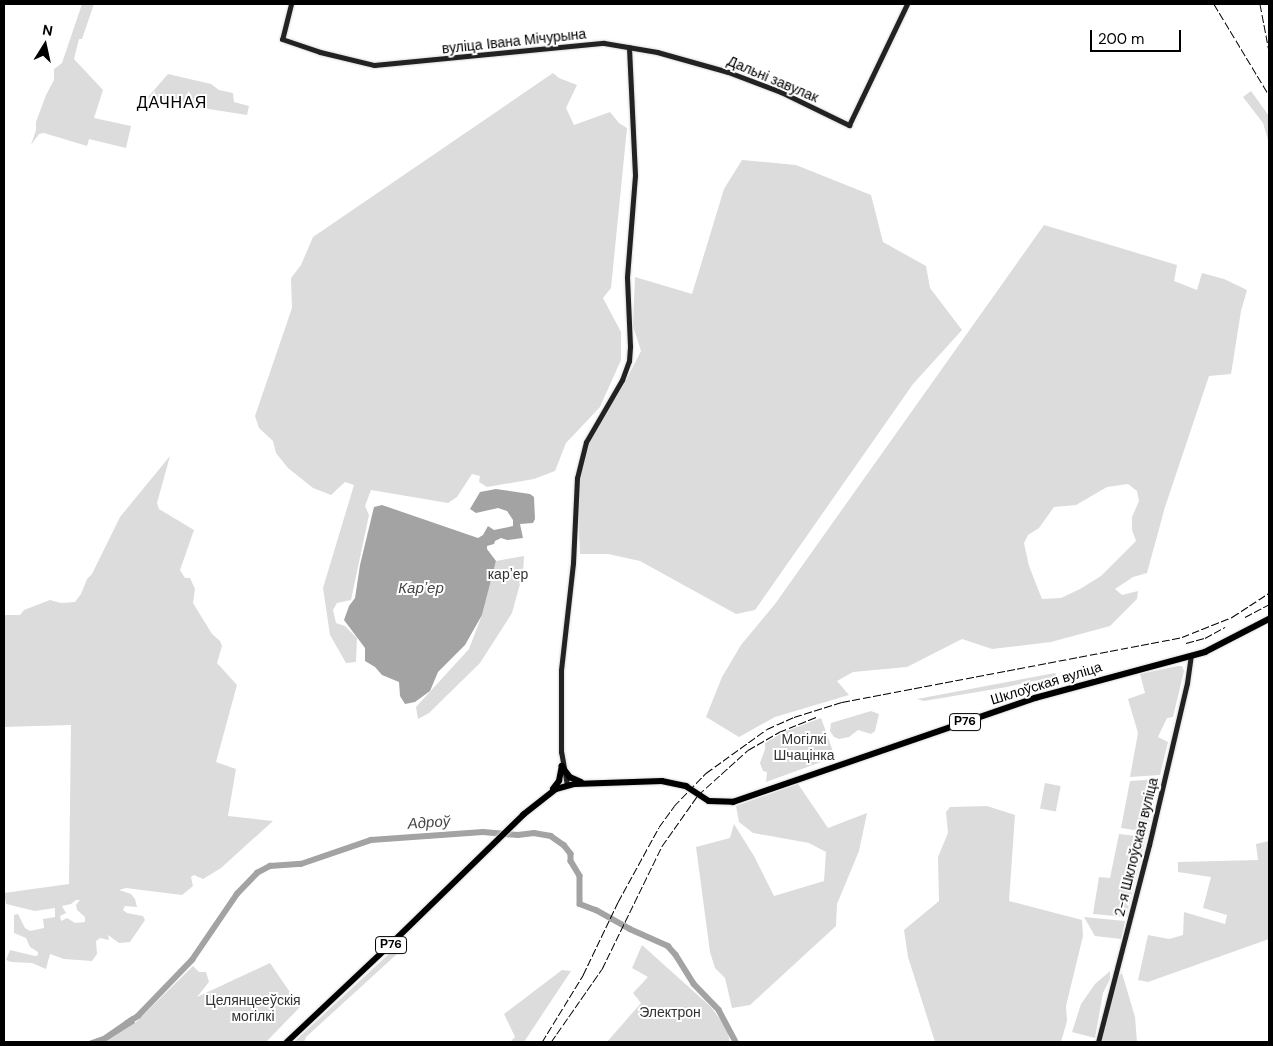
<!DOCTYPE html>
<html>
<head>
<meta charset="utf-8">
<style>
  body { margin:0 }
  #map { position:relative; width:1273px; height:1046px; overflow:hidden; background:#fff; font-family:"DM Sans",sans-serif }
  div>[style] { position:absolute }
  [style*='--x'] { left:calc(var(--x)*1px); top:calc(var(--y)*1px); width:calc(var(--w)*1px); rotate:calc(var(--a)*1deg) }
  .green>* { inset:0; background:#dcdcdc; transform-origin:0 0 }
  .water>* { inset:0; background:#a3a3a3 }
  .river>* { height:5.5px; margin:-2.75px; padding:0 2.75px; transform-origin:2.75px; border-radius:2.75px; background:#a3a3a3 }
  .roads { filter:drop-shadow(0 0 1px #dbdbdb) drop-shadow(0 0 1px #dbdbdb) }
  .secondary>* { height:5px; margin:-2.5px; padding:0 2.5px; transform-origin:2.5px; border-radius:2.5px; background:#222 }
  .primary>* { height:5.5px; margin:-2.75px; padding:0 2.75px; transform-origin:2.75px; border-radius:2.75px; background:#000 }
  .rail>* { height:1px; margin-top:-0.5px; transform-origin:0; background:repeating-linear-gradient(90deg,#000 0 8px,transparent 0 10.5px) }
  span { translate:-50% -50%; white-space:nowrap; text-align:center; line-height:1.15; -webkit-text-stroke:4px #fff; paint-order:stroke }
  .shield-label span { padding:1px 4px; background:#fff; border:1px solid; border-radius:4px; -webkit-text-stroke-width:0 }
  .shield-label { font-size:12px; color:#000; font-weight:700 }
  .street-label { font-size:14px; color:#000 }
  .park-label { font-size:14px; color:#333 }
  .water-label { font-size:15px; color:#444; font-style:italic }
  .quarter-label { font-size:16px; color:#000; letter-spacing:1px }
  .frame { position:absolute; inset:0; border:5px solid #000; pointer-events:none }
  .north { position:absolute; left:20px; top:20px; width:50px; height:50px; -webkit-text-stroke:4px #fff; paint-order:stroke; rotate:10deg; font-size:14px; font-weight:700; line-height:20px; text-align:center; color:#000 }
  .north::after { content:''; display:block; margin:auto; width:18px; height:22px; background:#000; clip-path:polygon(50% 0,100% 100%,50% 72%,0 100%) }
  .scale { position:absolute; left:1090px; top:30px; width:91px; height:22px; box-sizing:border-box; border:2px solid #000; border-top:0; padding-left:6px; font-size:15px; line-height:18px; white-space:nowrap; color:#000; -webkit-text-stroke:4px #fff; paint-order:stroke }
</style>
</head>
<body>
<div id="map">
  <div class="green">
    <i style="clip-path:polygon(82px 4px,94px 4px,82px 39px,79px 39px,74px 59px,103px 90px,94px 118px,131px 126px,126px 148px,89px 139px,87px 146px,44px 133px,39px 134px,31px 145px,36px 130px,36px 122px,46px 95px,54px 80px,54px 69px,62px 63px)"></i>
    <i style="clip-path:polygon(553px 73px,559px 78px,577px 85px,566px 108px,574px 125px,610px 112px,619px 123px,627px 128px,611px 288px,603px 298px,621px 332px,621px 360px,600px 407px,566px 443px,555px 471px,534px 479px,487px 487px,479px 482px,480px 476px,472px 474px,457px 497px,448px 503px,371px 490px,365px 506px,369px 515px,351px 600px,337px 603px,333px 610px,336px 623px,345px 626px,357px 638px,356px 662px,346px 663px,330px 635px,323px 588px,354px 485px,345px 482px,331px 495px,313px 488px,288px 468px,276px 453px,273px 441px,259px 428px,255px 416px,292px 308px,291px 278px,301px 265px,313px 237px)"></i>
    <i style="clip-path:polygon(168px 74px,211px 84px,219px 90px,233px 93px,234px 102px,249px 106px,247px 115px,151px 100px,148px 97px)"></i>
    <i style="clip-path:polygon(1251px 91px,1269px 116px,1269px 143px,1263px 123px,1243px 97px)"></i>
    <i style="clip-path:polygon(742px 160px,796px 165px,871px 195px,883px 242px,926px 266px,930px 288px,962px 330px,913px 384px,755px 610px,736px 614px,640px 561px,608px 554px,580px 554px,577px 490px,590px 436px,622px 388px,641px 351px,633px 326px,635px 277px,692px 294px,724px 189px)"></i>
    <i style="clip-path:polygon(evenodd,1044px 225px,1177px 265px,1174px 281px,1197px 290px,1202px 273px,1224px 279px,1247px 290px,1241px 311px,1231px 374px,1209px 376px,1165px 507px,1147px 573px,1133px 577px,1115px 589px,1122px 595px,1138px 591px,1137px 599px,1110px 626px,1051px 642px,992px 649px,962px 639px,907px 667px,853px 672px,837px 681px,849px 695px,775px 717px,739px 737px,706px 717px,722px 677px,741px 645px,775px 604px,1044px 225px,1128px 484px,1137px 491px,1139px 501px,1132px 517px,1132px 530px,1136px 541px,1101px 576px,1080px 589px,1061px 598px,1042px 599px,1029px 566px,1024px 543px,1028px 535px,1039px 528px,1054px 507px,1076px 505px,1107px 487px,1128px 484px)"></i>
    <i style="clip-path:polygon(evenodd,170px 456px,157px 503px,159px 509px,194px 530px,180px 570px,185px 578px,190px 578px,195px 589px,193px 603px,212px 634px,220px 641px,222px 646px,217px 663px,237px 685px,216px 762px,236px 769px,228px 816px,273px 821px,221px 868px,203px 879px,194px 875px,191px 877px,193px 886px,182px 895px,126px 888px,119px 890px,131px 894px,135px 899px,137px 907px,125px 906px,123px 910px,127px 913px,143px 916px,145px 920px,130px 942px,119px 943px,108px 935px,109px 940px,100px 938px,96px 941px,97px 954px,92px 961px,64px 959px,50px 954px,46px 969px,32px 963px,11px 962px,6px 960px,10px 950px,35px 956px,38px 955px,38px 952px,30px 947px,26px 938px,14px 933px,14px 915px,18px 914px,25px 928px,30px 931px,44px 928px,43px 919px,55px 917px,55px 908px,35px 911px,6px 904px,4px 893px,69px 884px,71px 725px,4px 727px,4px 615px,20px 615px,24px 610px,50px 600px,61px 603px,75px 602px,81px 594px,87px 579px,92px 574px,120px 517px,170px 456px,76px 900px,80px 900px,76px 905px,77px 910px,85px 917px,85px 922px,75px 923px,67px 918px,61px 921px,60px 916px,66px 913px,62px 906px,71px 904px,76px 900px)"></i>
    <i style="clip-path:polygon(524px 556px,523px 573px,512px 613px,480px 663px,429px 713px,418px 719px,416px 707px,469px 649px,482px 615px,496px 561px)"></i>
    <i style="clip-path:polygon(1178px 666px,1182px 666px,1184px 671px,1173px 717px,1167px 718px,1158px 737px,1168px 742px,1160px 775px,1130px 777px,1138px 733px,1128px 699px,1145px 693px,1140px 674px)"></i>
    <i style="clip-path:polygon(1055px 673px,1057px 676px,1007px 687px,924px 701px,917px 699px)"></i>
    <i style="clip-path:polygon(871px 711px,879px 714px,875px 731px,871px 734px,858px 730px,849px 737px,839px 739px,834px 737px,830px 731px,831px 723px)"></i>
    <i style="clip-path:polygon(821px 718px,835px 757px,766px 782px,767px 772px,763px 771px,760px 763px,765px 749px,765px 743px,784px 732px)"></i>
    <i style="clip-path:polygon(1159px 779px,1147px 832px,1121px 828px,1130px 781px)"></i>
    <i style="left:1045px;top:783px;width:16px;height:26px;rotate:11deg"></i>
    <i style="clip-path:polygon(798px 784px,828px 828px,867px 813px,859px 851px,837px 904px,836px 926px,750px 1005px,732px 1008px,725px 978px,715px 968px,710px 952px,696px 847px,730px 838px,734px 824px,754px 856px,774px 896px,824px 881px,826px 852px,809px 843px,753px 833px,739px 822px,736px 806px)"></i>
    <i style="clip-path:polygon(987px 806px,1015px 815px,1009px 901px,1082px 920px,1083px 936px,1066px 1006px,1067px 1021px,1061px 1042px,935px 1042px,908px 957px,904px 930px,939px 901px,938px 857px,948px 833px,946px 812px,950px 807px)"></i>
    <i style="clip-path:polygon(1119px 834px,1146px 837px,1126px 917px,1093px 914px,1099px 877px,1110px 878px)"></i>
    <i style="clip-path:polygon(1269px 841px,1269px 939px,1148px 982px,1138px 980px,1148px 935px,1169px 939px,1183px 935px,1184px 912px,1225px 924px,1227px 915px,1203px 908px,1211px 877px,1178px 872px,1178px 862px,1258px 860px,1256px 844px)"></i>
    <i style="clip-path:polygon(1084px 917px,1125px 921px,1121px 939px,1095px 936px)"></i>
    <i style="clip-path:polygon(642px 945px,711px 1007px,727px 1029px,730px 1042px,607px 1042px,641px 1003px,633px 993px,648px 977px,632px 968px)"></i>
    <i style="clip-path:polygon(392px 951px,397px 954px,306px 1037px,304px 1042px,294px 1042px)"></i>
    <i style="clip-path:polygon(270px 963px,300px 1007px,266px 1042px,105px 1042px,135px 1023px,193px 966px,199px 972px,206px 972px,209px 982px,197px 997px)"></i>
    <i style="clip-path:polygon(562px 970px,571px 971px,524px 1042px,510px 1042px,515px 1037px,504px 1014px)"></i>
    <i style="clip-path:polygon(1110px 971px,1110px 979px,1103px 993px,1095px 1038px,1072px 1032px,1081px 1004px,1095px 984px)"></i>
    <i style="clip-path:polygon(1122px 973px,1135px 1017px,1137px 1042px,1101px 1042px,1117px 978px)"></i>
  </div>
  <div class="water">
    <i style="clip-path:polygon(496px 489px,530px 494px,534px 497px,535px 519px,533px 523px,520px 524px,523px 538px,507px 540px,501px 538px,495px 541px,494px 544px,487px 546px,487px 549px,496px 561px,482px 615px,465px 645px,438px 672px,430px 691px,415px 702px,405px 704px,400px 696px,399px 682px,382px 675px,375px 667px,365px 661px,365px 648px,344px 620px,349px 606px,355px 598px,360px 565px,374px 507px,382px 505px,478px 538px,483px 535px,488px 526px,494px 530px,513px 526px,513px 520px,507px 511px,498px 508px,476px 513px,470px 509px,480px 492px)"></i>
    <i style="clip-path:polygon(132px 1016px,135px 1023px,105px 1042px,86px 1042px,103px 1036px)"></i>
  </div>
  <div class="river">
    <i style="--x:127;--y:1023;--w:13;--a:-32"></i>
    <i style="--x:138;--y:1016;--w:78;--a:-46"></i>
    <i style="--x:192;--y:960;--w:80;--a:-55.7"></i>
    <i style="--x:237;--y:894;--w:29;--a:-46"></i>
    <i style="--x:257;--y:873;--w:15;--a:-28"></i>
    <i style="--x:270;--y:866;--w:31;--a:-4"></i>
    <i style="--x:301;--y:864;--w:74;--a:-18.9"></i>
    <i style="--x:371;--y:840;--w:112;--a:-4.1"></i>
    <i style="--x:483;--y:832;--w:35;--a:5"></i>
    <i style="--x:518;--y:835;--w:16;--a:-7"></i>
    <i style="--x:534;--y:833;--w:17;--a:10"></i>
    <i style="--x:551;--y:836;--w:16;--a:35"></i>
    <i style="--x:564;--y:845;--w:11;--a:52"></i>
    <i style="--x:571;--y:854;--w:7;--a:90"></i>
    <i style="--x:571;--y:861;--w:17;--a:59"></i>
    <i style="--x:580;--y:876;--w:28;--a:90"></i>
    <i style="--x:580;--y:904;--w:17;--a:21"></i>
    <i style="--x:596;--y:910;--w:39;--a:29"></i>
    <i style="--x:630;--y:929;--w:42;--a:24.1"></i>
    <i style="--x:668;--y:946;--w:12;--a:48"></i>
    <i style="--x:676;--y:955;--w:34;--a:58"></i>
    <i style="--x:694;--y:984;--w:36;--a:46"></i>
    <i style="--x:719;--y:1010;--w:36;--a:62"></i>
  </div>
  <div class="roads">
    <div class="secondary">
      <i style="--x:291;--y:4;--w:36;--a:104"></i>
      <i style="--x:282;--y:39;--w:40;--a:18.9"></i>
      <i style="--x:320;--y:52;--w:56;--a:13.5"></i>
      <i style="--x:374;--y:65;--w:231;--a:-5.5"></i>
      <i style="--x:604;--y:43;--w:54;--a:9.6"></i>
      <i style="--x:657;--y:52;--w:74;--a:15.7"></i>
      <i style="--x:728;--y:72;--w:57;--a:20.7"></i>
      <i style="--x:781;--y:92;--w:76;--a:25.9"></i>
      <i style="--x:849;--y:125;--w:134;--a:-64.4"></i>
      <i style="--x:567;--y:785;--w:34;--a:-100"></i>
      <i style="--x:561;--y:752;--w:82;--a:-90"></i>
      <i style="--x:561;--y:670;--w:108;--a:-83.6"></i>
      <i style="--x:573;--y:563;--w:85;--a:-87.3"></i>
      <i style="--x:577;--y:478;--w:37;--a:-76"></i>
      <i style="--x:586;--y:442;--w:72;--a:-59.9"></i>
      <i style="--x:622;--y:380;--w:20;--a:-70"></i>
      <i style="--x:629;--y:361;--w:15;--a:-86"></i>
      <i style="--x:630;--y:346;--w:69;--a:-92.5"></i>
      <i style="--x:627;--y:277;--w:102;--a:-85.5"></i>
      <i style="--x:635;--y:175;--w:128;--a:-92.7"></i>
      <i style="--x:1098;--y:1042;--w:203;--a:-75.5"></i>
      <i style="--x:1149;--y:845;--w:166;--a:-76.8"></i>
      <i style="--x:1187;--y:683;--w:27;--a:-82"></i>
    </div>
    <div class="primary">
      <i style="--x:562;--y:766;--w:14;--a:54"></i>
      <i style="--x:570;--y:777;--w:12;--a:24"></i>
      <i style="--x:553;--y:789;--w:10;--a:-53"></i>
      <i style="--x:559;--y:781;--w:15;--a:-79"></i>
      <i style="--x:287;--y:1042;--w:143;--a:-43.3"></i>
      <i style="--x:391;--y:944;--w:185;--a:-44.3"></i>
      <i style="--x:523;--y:815;--w:42;--a:-38.2"></i>
      <i style="--x:556;--y:789;--w:20;--a:-15"></i>
      <i style="--x:575;--y:784;--w:87;--a:-2"></i>
      <i style="--x:662;--y:781;--w:25;--a:12"></i>
      <i style="--x:686;--y:786;--w:27;--a:33"></i>
      <i style="--x:709;--y:801;--w:24;--a:2"></i>
      <i style="--x:733;--y:802;--w:319;--a:-19"></i>
      <i style="--x:1035;--y:698;--w:176;--a:-15.1"></i>
      <i style="--x:1205;--y:652;--w:72;--a:-27.3"></i>
    </div>
  </div>
  <div class="rail">
    <i style="--x:1214;--y:4;--w:106;--a:58.9"></i>
    <i style="--x:1260;--y:4;--w:48;--a:79.2"></i>
    <i style="--x:1245;--y:617;--w:27;--a:-28"></i>
    <i style="--x:1186;--y:643;--w:20;--a:-15"></i>
    <i style="--x:1205;--y:638;--w:23;--a:-29"></i>
    <i style="--x:542;--y:1042;--w:79;--a:-58.5"></i>
    <i style="--x:583;--y:975;--w:81;--a:-64.4"></i>
    <i style="--x:618;--y:902;--w:85;--a:-61.3"></i>
    <i style="--x:659;--y:827;--w:26;--a:-54"></i>
    <i style="--x:674;--y:806;--w:46;--a:-45.9"></i>
    <i style="--x:706;--y:773;--w:75;--a:-35.8"></i>
    <i style="--x:767;--y:729;--w:30;--a:-24"></i>
    <i style="--x:794;--y:717;--w:50;--a:-17.4"></i>
    <i style="--x:842;--y:702;--w:346;--a:-10.8"></i>
    <i style="--x:1182;--y:637;--w:54;--a:-21.8"></i>
    <i style="--x:1232;--y:617;--w:44;--a:-33"></i>
    <i style="--x:551;--y:1042;--w:89;--a:-55.1"></i>
    <i style="--x:602;--y:969;--w:137;--a:-64"></i>
    <i style="--x:662;--y:846;--w:62;--a:-54.8"></i>
    <i style="--x:698;--y:795;--w:67;--a:-42"></i>
    <i style="--x:748;--y:750;--w:36;--a:-30"></i>
    <i style="--x:779;--y:732;--w:40;--a:-22"></i>
  </div>
  <div class="shield-label">
    <span style="left:965px;top:722px">Р76</span>
    <span style="left:391px;top:945px">Р76</span>
  </div>
  <div class="street-label">
    <span style="left:514px;top:41px;rotate:-6deg">вуліца Івана Мічурына</span>
    <span style="left:773px;top:79px;rotate:23deg">Дальні завулак</span>
    <span style="left:1046px;top:683px;rotate:-17deg">Шклоўская вуліца</span>
    <span style="left:1136px;top:847px;rotate:-76deg">2-я Шклоўская вуліца</span>
  </div>
  <div class="park-label">
    <span style="left:508px;top:574px">карʼер</span>
    <span style="left:804px;top:747px">Могілкі<br>Шчацінка</span>
    <span style="left:253px;top:1008px">Целянцееўскія<br>могілкі</span>
    <span style="left:670px;top:1012px">Электрон</span>
  </div>
  <div class="water-label">
    <span style="left:421px;top:589px">Карʼер</span>
    <span style="left:429px;top:823px;rotate:-4deg">Адроў</span>
  </div>
  <div class="quarter-label">
    <span style="left:172px;top:103px">ДАЧНАЯ</span>
  </div>
  <div class="frame"></div>
  <div class="north">N</div>
  <div class="scale">200 m</div>
</div>
</body>
</html>
